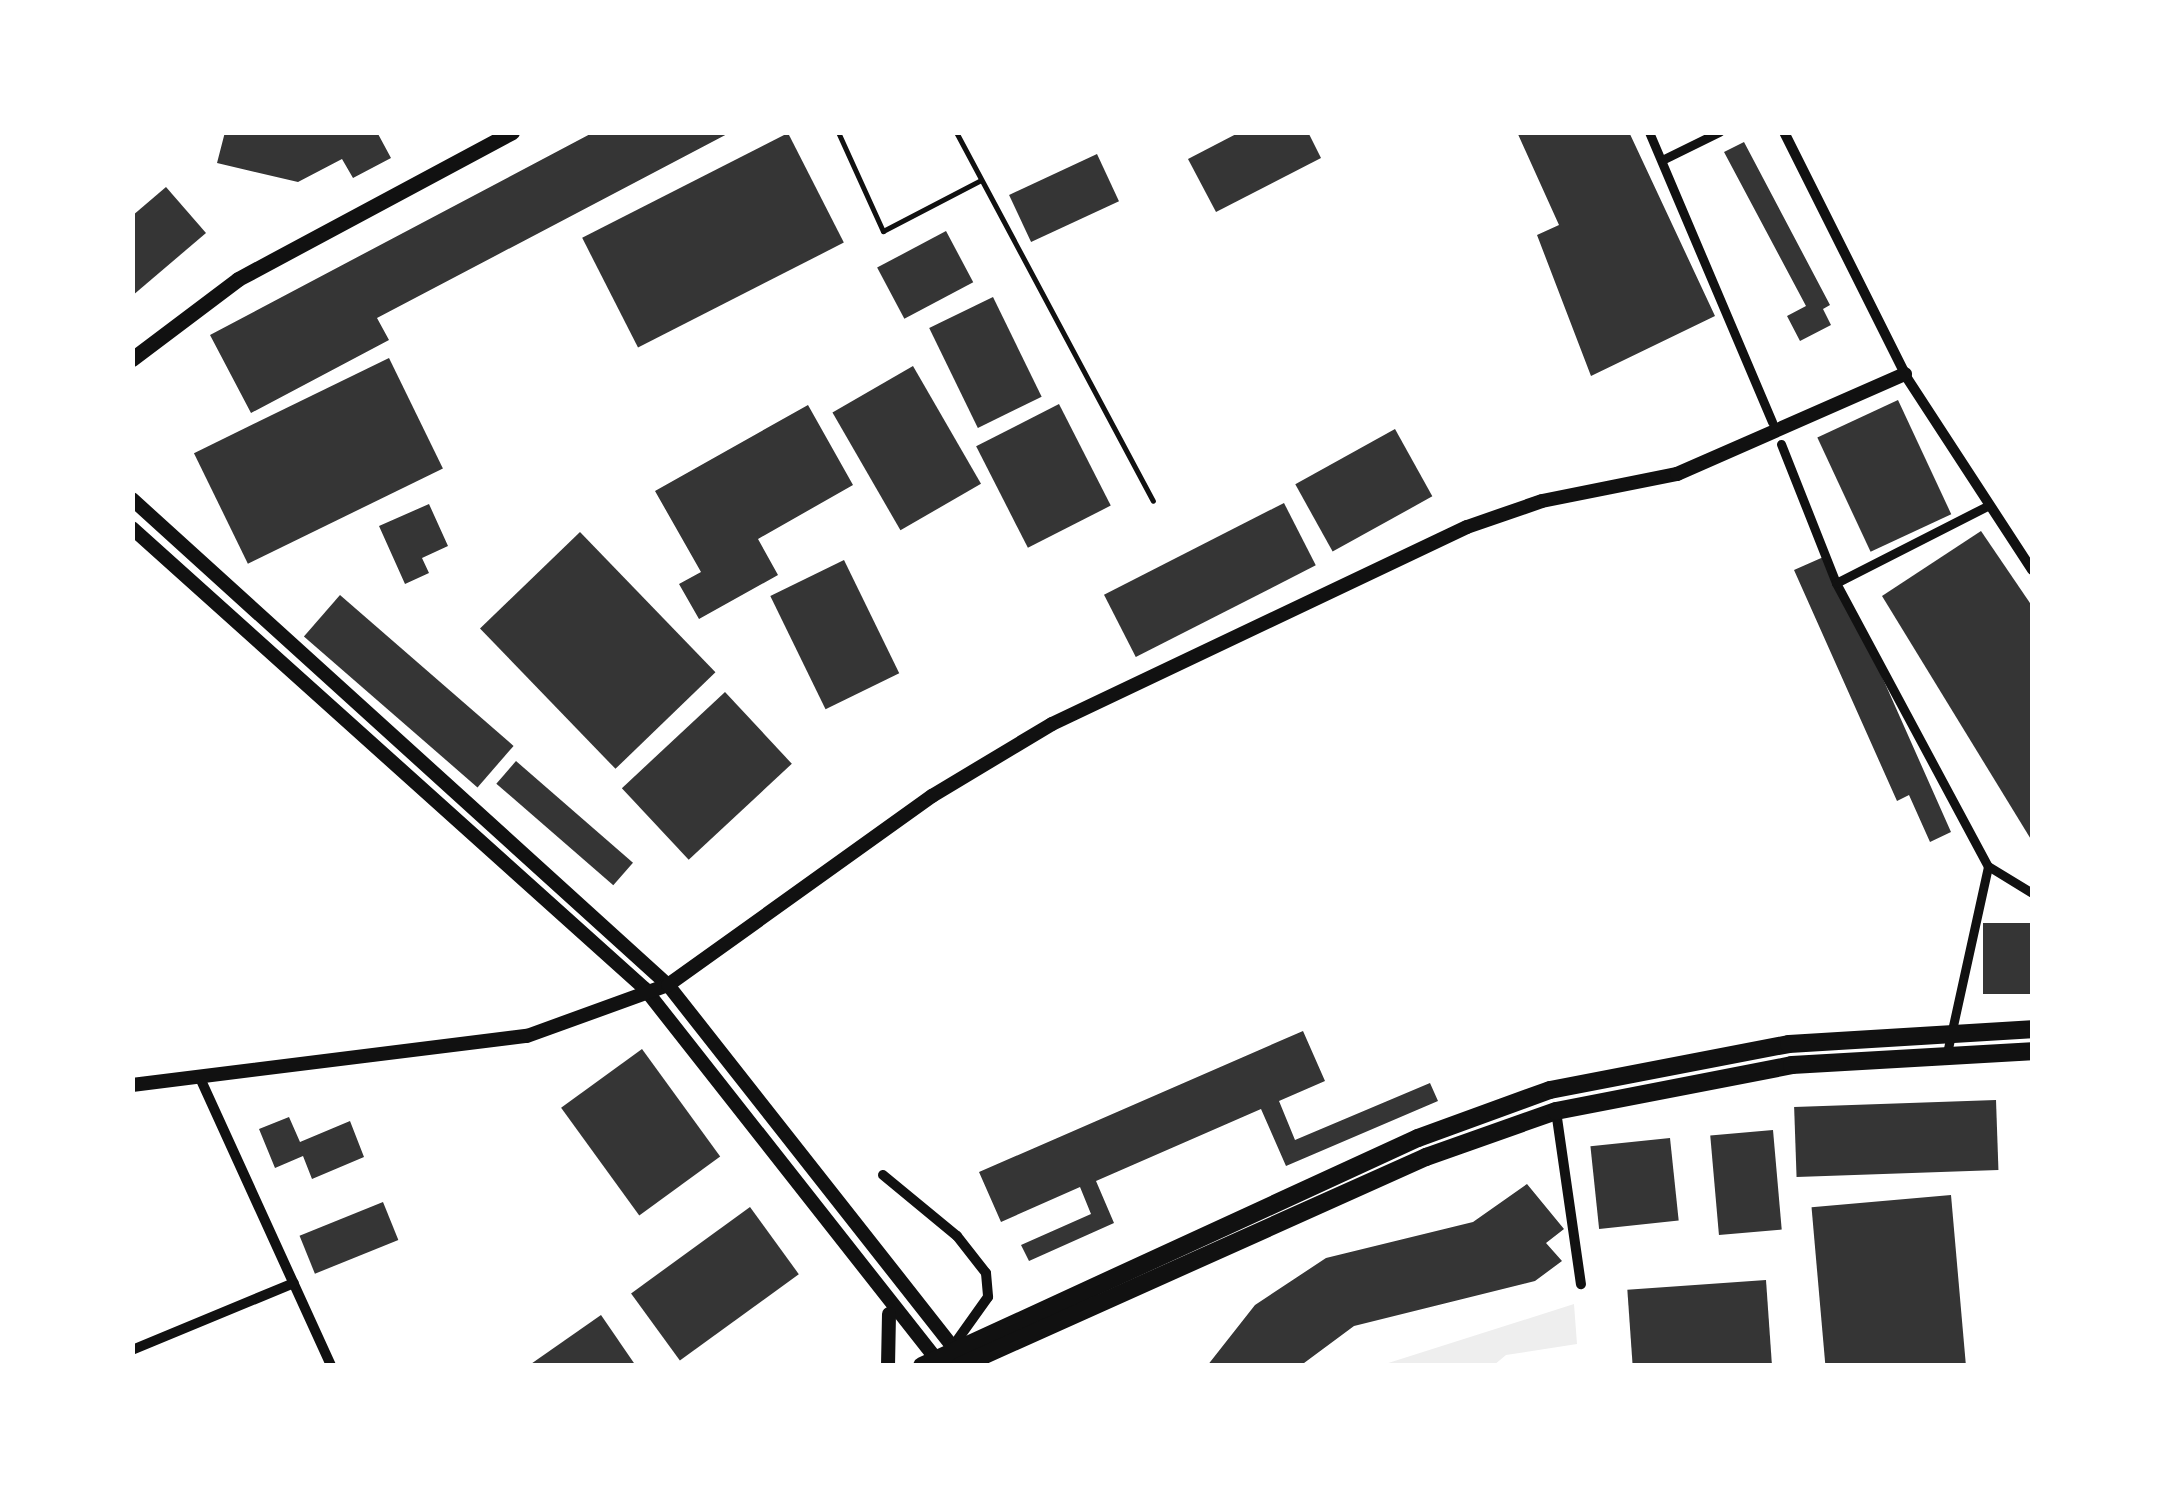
<!DOCTYPE html>
<html>
<head>
<meta charset="utf-8">
<style>
  body { margin:0 }
  #map { position:relative; width:2165px; height:1498px; overflow:hidden; background:#fff; font-family:"Alegreya Sans",sans-serif }
  div>[style] { position:absolute }
  [style*='--x'] { left:calc(var(--x)*1px); top:calc(var(--y)*1px); width:calc(var(--w)*1px); rotate:calc(var(--a)*1deg) }
  .green>* { inset:0; background:#eee }
  .building>* { inset:0; background:#353535; transform-origin:0 0 }
  .service>* { height:5px; margin:-2.5px; padding:0 2.5px; transform-origin:2.5px; border-radius:2.5px; background:#111 }
  .pedestrian>* { height:9px; margin:-4.5px; padding:0 4.5px; transform-origin:4.5px; border-radius:4.5px; background:#111 }
  .minor>* { height:10px; margin:-5px; padding:0 5px; transform-origin:5px; border-radius:5px; background:#111 }
  .tertiary>* { height:14px; margin:-7px; padding:0 7px; transform-origin:7px; border-radius:7px; background:#111 }
  .secondary>* { height:15px; margin:-7.5px; padding:0 7.5px; transform-origin:7.5px; border-radius:7.5px; background:#111 }
  .primary>* { height:18px; margin:-9px; padding:0 9px; transform-origin:9px; border-radius:9px; background:#111 }
  span { translate:-50% -50%; white-space:nowrap; text-align:center; line-height:1.15; -webkit-text-stroke:8px #fff; paint-order:stroke }
  .frame { position:absolute; inset:0; border:135px solid #fff; pointer-events:none }
</style>
</head>
<body>
<div id="map">
  <div class="green">
    <i style="clip-path:polygon(1574px 1304px,1577px 1344px,1506px 1355px,1494px 1365px,1382px 1365px)"></i>
  </div>
  <div class="building">
    <i style="clip-path:polygon(225px 132px,377px 132px,391px 158px,353px 178px,342px 159px,298px 182px,217px 163px)"></i>
    <i style="clip-path:polygon(594px 132px,731px 132px,377px 318px,389px 340px,251px 413px,210px 335px)"></i>
    <i style="clip-path:polygon(1240px 132px,1308px 132px,1321px 158px,1216px 212px,1188px 159px)"></i>
    <i style="clip-path:polygon(1517px 132px,1629px 132px,1715px 316px,1591px 376px,1537px 235px,1559px 225px)"></i>
    <i style="left:788px;top:133px;width:123px;height:231px;rotate:63deg"></i>
    <i style="clip-path:polygon(1744px 142px,1830px 305px,1823px 309px,1831px 325px,1800px 341px,1787px 316px,1806px 306px,1724px 152px)"></i>
    <i style="left:1097px;top:154px;width:52px;height:97px;rotate:65deg"></i>
    <i style="clip-path:polygon(166px 187px,206px 233px,132px 296px,132px 216px)"></i>
    <i style="left:946px;top:231px;width:58px;height:78px;rotate:62deg"></i>
    <i style="left:993px;top:297px;width:111px;height:71px;rotate:64deg"></i>
    <i style="left:389px;top:358px;width:123px;height:217px;rotate:64deg"></i>
    <i style="left:913px;top:366px;width:136px;height:93px;rotate:60deg"></i>
    <i style="left:1898px;top:400px;width:126px;height:89px;rotate:65deg"></i>
    <i style="left:1059px;top:404px;width:114px;height:93px;rotate:63deg"></i>
    <i style="clip-path:polygon(808px 405px,853px 485px,758px 539px,778px 575px,699px 619px,679px 584px,701px 572px,655px 491px)"></i>
    <i style="left:1395px;top:429px;width:77px;height:114px;rotate:61deg"></i>
    <i style="left:1284px;top:503px;width:70px;height:202px;rotate:63deg"></i>
    <i style="clip-path:polygon(429px 504px,448px 546px,422px 558px,429px 573px,405px 584px,379px 526px)"></i>
    <i style="clip-path:polygon(1981px 531px,2032px 606px,2032px 841px,1882px 596px)"></i>
    <i style="left:580px;top:532px;width:195px;height:139px;rotate:46deg"></i>
    <i style="clip-path:polygon(1828px 555px,1951px 832px,1930px 842px,1909px 795px,1897px 801px,1794px 570px)"></i>
    <i style="left:844px;top:560px;width:126px;height:82px;rotate:64deg"></i>
    <i style="left:340px;top:595px;width:230px;height:55px;rotate:41deg"></i>
    <i style="left:725px;top:692px;width:98px;height:141px;rotate:47deg"></i>
    <i style="left:516px;top:761px;width:155px;height:30px;rotate:41deg"></i>
    <i style="left:2032px;top:923px;width:71px;height:49px;rotate:90deg"></i>
    <i style="clip-path:polygon(1303px 1031px,1325px 1081px,1279px 1101px,1295px 1140px,1430px 1083px,1438px 1101px,1286px 1166px,1261px 1109px,1096px 1181px,1114px 1223px,1029px 1261px,1021px 1245px,1091px 1214px,1080px 1187px,1001px 1222px,979px 1172px)"></i>
    <i style="left:642px;top:1049px;width:133px;height:100px;rotate:54deg"></i>
    <i style="left:1996px;top:1100px;width:70px;height:202px;rotate:88deg"></i>
    <i style="clip-path:polygon(289px 1117px,300px 1142px,350px 1121px,364px 1157px,312px 1179px,303px 1156px,275px 1168px,259px 1129px)"></i>
    <i style="left:1773px;top:1130px;width:100px;height:63px;rotate:85deg"></i>
    <i style="left:1670px;top:1138px;width:83px;height:80px;rotate:84deg"></i>
    <i style="clip-path:polygon(1527px 1184px,1564px 1229px,1546px 1243px,1562px 1261px,1535px 1281px,1354px 1326px,1300px 1366px,1207px 1366px,1255px 1305px,1326px 1258px,1473px 1222px)"></i>
    <i style="left:1951px;top:1195px;width:172px;height:140px;rotate:85deg"></i>
    <i style="left:383px;top:1202px;width:41px;height:90px;rotate:68deg"></i>
    <i style="left:750px;top:1207px;width:83px;height:147px;rotate:54deg"></i>
    <i style="left:1766px;top:1280px;width:86px;height:139px;rotate:86deg"></i>
    <i style="clip-path:polygon(601px 1315px,636px 1366px,528px 1366px)"></i>
  </div>
  <div class="service">
    <i style="--x:838;--y:132;--w:109;--a:65.6"></i>
    <i style="--x:883;--y:231;--w:110;--a:-27.5"></i>
    <i style="--x:908;--y:132;--w:14;--a:0"></i>
    <i style="--x:956;--y:132;--w:418;--a:61.9"></i>
  </div>
  <div class="pedestrian">
    <i style="--x:1649;--y:132;--w:315;--a:67"></i>
    <i style="--x:1662;--y:160;--w:64;--a:-26.2"></i>
    <i style="--x:1781;--y:444;--w:149;--a:68.4"></i>
    <i style="--x:1836;--y:583;--w:321;--a:61.8"></i>
    <i style="--x:1836;--y:583;--w:172;--a:-27"></i>
    <i style="--x:1947;--y:1053;--w:191;--a:-77.6"></i>
    <i style="--x:1988;--y:866;--w:52;--a:31.5"></i>
  </div>
  <div class="minor">
    <i style="--x:1784;--y:132;--w:275;--a:63.4"></i>
    <i style="--x:1907;--y:378;--w:229;--a:56.9"></i>
    <i style="--x:200;--y:1078;--w:316;--a:65.5"></i>
    <i style="--x:1556;--y:1111;--w:175;--a:81.8"></i>
    <i style="--x:883;--y:1175;--w:96;--a:39.5"></i>
    <i style="--x:957;--y:1236;--w:47;--a:51.9"></i>
    <i style="--x:986;--y:1273;--w:24;--a:85"></i>
    <i style="--x:988;--y:1297;--w:60;--a:125.5"></i>
    <i style="--x:132;--y:1350;--w:175;--a:-22.5"></i>
  </div>
  <div class="tertiary">
    <i style="--x:132;--y:499;--w:724;--a:42.2"></i>
    <i style="--x:668;--y:985;--w:459;--a:51.8"></i>
    <i style="--x:952;--y:1346;--w:14;--a:90"></i>
    <i style="--x:132;--y:528;--w:690;--a:41.94"></i>
    <i style="--x:645;--y:989;--w:479;--a:51.8"></i>
    <i style="--x:132;--y:1085;--w:398;--a:-7.1"></i>
    <i style="--x:527;--y:1036;--w:150;--a:-19.9"></i>
    <i style="--x:668;--y:985;--w:325;--a:-35.6"></i>
    <i style="--x:932;--y:796;--w:140;--a:-31"></i>
    <i style="--x:1052;--y:724;--w:459;--a:-25.4"></i>
    <i style="--x:1467;--y:527;--w:79;--a:-19.1"></i>
    <i style="--x:1542;--y:501;--w:138;--a:-11.3"></i>
    <i style="--x:1677;--y:474;--w:249;--a:-23.7"></i>
    <i style="--x:888;--y:1366;--w:52;--a:-88.9"></i>
  </div>
  <div class="secondary">
    <i style="--x:132;--y:359;--w:133;--a:-37"></i>
    <i style="--x:238;--y:279;--w:311;--a:-28.2"></i>
  </div>
  <div class="primary">
    <i style="--x:922;--y:1366;--w:546;--a:-24.69"></i>
    <i style="--x:1418;--y:1138;--w:140;--a:-20"></i>
    <i style="--x:1550;--y:1090;--w:243;--a:-10.9"></i>
    <i style="--x:1789;--y:1044;--w:243;--a:-3.5"></i>
    <i style="--x:960;--y:1366;--w:511;--a:-24.16"></i>
    <i style="--x:1426;--y:1157;--w:138;--a:-19.5"></i>
    <i style="--x:1556;--y:1111;--w:240;--a:-11"></i>
    <i style="--x:1792;--y:1065;--w:240;--a:-3.3"></i>
  </div>
  <div class="frame"></div>
</div>
</body>
</html>
